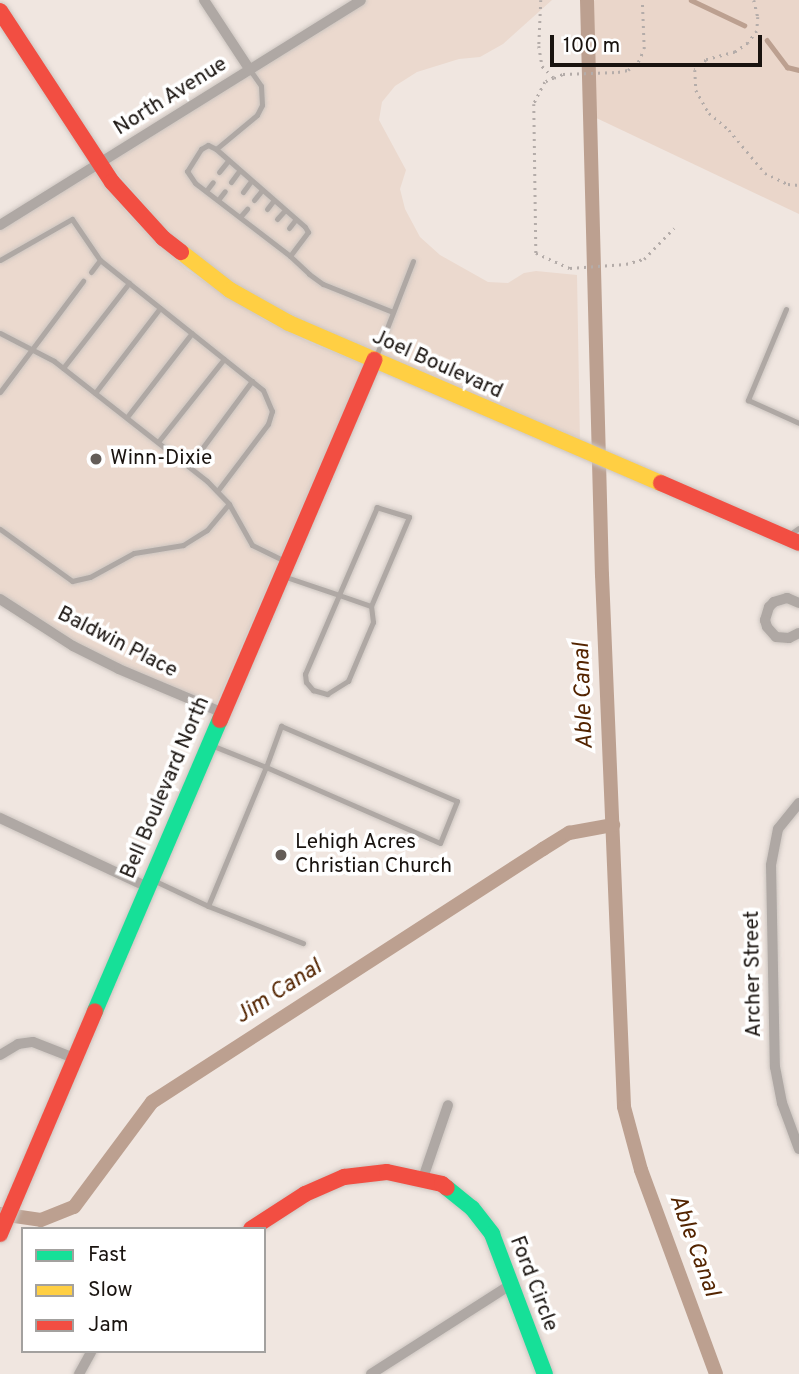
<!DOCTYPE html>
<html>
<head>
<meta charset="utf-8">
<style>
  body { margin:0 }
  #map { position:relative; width:799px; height:1374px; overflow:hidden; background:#f0e6e0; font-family:Overpass,sans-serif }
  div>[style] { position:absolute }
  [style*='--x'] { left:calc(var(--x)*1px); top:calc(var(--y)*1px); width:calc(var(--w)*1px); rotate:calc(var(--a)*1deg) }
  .built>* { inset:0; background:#ebd9ce }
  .green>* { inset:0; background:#ead6ca }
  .stream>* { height:4.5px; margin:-2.25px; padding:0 2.25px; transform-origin:2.25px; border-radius:2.25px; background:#bca090 }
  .canal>* { height:14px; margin:-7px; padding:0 7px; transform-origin:7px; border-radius:7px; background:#bca090 }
  .path>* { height:2.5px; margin-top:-1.25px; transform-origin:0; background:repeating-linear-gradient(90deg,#b4aca9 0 2px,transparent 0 7px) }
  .roads { filter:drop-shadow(0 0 2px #ccc5c0) drop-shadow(0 0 2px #ccc5c0) }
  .lane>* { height:5px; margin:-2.5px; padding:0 2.5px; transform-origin:2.5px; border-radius:2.5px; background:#afa8a4 }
  .street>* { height:10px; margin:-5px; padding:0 5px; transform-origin:5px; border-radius:5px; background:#afa8a4 }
  .fast>* { height:16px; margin:-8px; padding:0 8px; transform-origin:8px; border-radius:8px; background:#16e098 }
  .slow>* { height:16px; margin:-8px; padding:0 8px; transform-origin:8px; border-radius:8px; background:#ffcf43 }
  .jam>* { height:16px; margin:-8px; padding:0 8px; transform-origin:8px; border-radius:8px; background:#f24e42 }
  .dots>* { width:19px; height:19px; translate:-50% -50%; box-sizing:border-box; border:4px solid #fff; border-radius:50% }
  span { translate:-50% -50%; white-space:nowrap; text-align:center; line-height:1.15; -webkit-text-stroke:7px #fff; paint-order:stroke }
  .street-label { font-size:21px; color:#19130f }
  .poi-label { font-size:21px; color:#19130f }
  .left { translate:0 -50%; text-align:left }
  .water-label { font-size:23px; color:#532400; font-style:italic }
  .legend { position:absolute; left:21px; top:1227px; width:245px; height:126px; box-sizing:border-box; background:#fff; border:2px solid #a3a19f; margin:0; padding:9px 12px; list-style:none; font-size:21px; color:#19130f }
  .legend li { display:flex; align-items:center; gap:14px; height:35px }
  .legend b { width:35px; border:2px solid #a3a19f }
  .scale { position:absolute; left:550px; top:35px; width:212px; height:32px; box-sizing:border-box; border:4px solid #19130f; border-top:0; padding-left:9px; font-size:21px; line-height:24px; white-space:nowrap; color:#19130f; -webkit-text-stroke:5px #fff; paint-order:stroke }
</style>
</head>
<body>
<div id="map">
  <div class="built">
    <i style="clip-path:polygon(367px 0,552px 0,503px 44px,480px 57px,459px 59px,417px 72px,395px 86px,382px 102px,379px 120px,406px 170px,400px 189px,405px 209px,420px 237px,440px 255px,488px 282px,508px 283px,524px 273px,536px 271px,577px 275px,580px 442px,293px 316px,235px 284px,169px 233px,106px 160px)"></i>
    <i style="clip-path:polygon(92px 168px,129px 215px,187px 270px,265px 320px,311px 343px,364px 364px,212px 714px,105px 665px,37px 629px,0 604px,0 224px)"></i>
  </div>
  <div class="green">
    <i style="clip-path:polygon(595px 0,799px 0,799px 214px,590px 115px,587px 5px)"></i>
  </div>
  <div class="stream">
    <i style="--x:691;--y:0;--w:59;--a:25.3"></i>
    <i style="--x:767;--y:40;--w:34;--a:53"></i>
    <i style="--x:787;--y:67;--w:12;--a:14"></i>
  </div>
  <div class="canal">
    <i style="--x:587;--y:0;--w:575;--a:88.51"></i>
    <i style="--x:602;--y:575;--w:532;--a:87.63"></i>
    <i style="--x:624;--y:1107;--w:65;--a:74.9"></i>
    <i style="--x:641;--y:1170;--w:217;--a:69.8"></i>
    <i style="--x:0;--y:1214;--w:41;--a:8.3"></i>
    <i style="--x:41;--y:1220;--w:35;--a:-22"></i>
    <i style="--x:74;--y:1207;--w:131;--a:-53.4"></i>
    <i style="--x:152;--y:1102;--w:466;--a:-32.9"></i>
    <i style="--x:543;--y:849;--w:31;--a:-32"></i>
    <i style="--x:569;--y:833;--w:45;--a:-10.3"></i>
  </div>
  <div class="path">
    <i style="--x:541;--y:0;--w:46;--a:92.5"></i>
    <i style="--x:539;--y:46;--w:20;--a:81"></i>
    <i style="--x:542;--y:66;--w:17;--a:45"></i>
    <i style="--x:554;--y:78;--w:10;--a:-24"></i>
    <i style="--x:563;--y:74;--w:55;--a:-2.1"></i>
    <i style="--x:618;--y:72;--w:10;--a:-11"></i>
    <i style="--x:628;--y:70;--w:13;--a:-39"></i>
    <i style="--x:638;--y:62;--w:14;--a:-65"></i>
    <i style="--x:644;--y:49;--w:49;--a:-92.3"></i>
    <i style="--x:754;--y:0;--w:17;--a:77"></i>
    <i style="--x:758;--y:17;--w:14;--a:94"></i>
    <i style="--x:757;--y:31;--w:15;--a:127"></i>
    <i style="--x:748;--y:43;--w:16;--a:145"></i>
    <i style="--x:735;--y:52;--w:30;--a:165"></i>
    <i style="--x:706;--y:60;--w:15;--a:138"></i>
    <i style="--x:695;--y:70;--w:20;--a:87"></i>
    <i style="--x:696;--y:90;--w:26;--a:61"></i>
    <i style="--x:709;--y:113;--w:26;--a:40"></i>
    <i style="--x:729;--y:130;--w:56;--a:50.1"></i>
    <i style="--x:765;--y:173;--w:25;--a:26"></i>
    <i style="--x:788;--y:184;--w:11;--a:5"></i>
    <i style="--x:554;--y:78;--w:10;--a:156"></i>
    <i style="--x:545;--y:82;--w:25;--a:117"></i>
    <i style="--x:534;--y:104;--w:149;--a:89.2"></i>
    <i style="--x:536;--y:253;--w:37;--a:24"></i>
    <i style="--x:570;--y:268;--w:56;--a:-4.1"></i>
    <i style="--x:626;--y:264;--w:19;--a:-16"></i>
    <i style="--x:644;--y:259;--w:43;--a:-45.9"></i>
  </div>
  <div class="roads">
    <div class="lane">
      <i style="--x:250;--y:70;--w:19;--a:55"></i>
      <i style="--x:261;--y:86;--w:19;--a:87"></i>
      <i style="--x:262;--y:105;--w:11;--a:117"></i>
      <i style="--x:257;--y:115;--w:53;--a:140.3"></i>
      <i style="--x:216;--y:149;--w:118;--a:41.2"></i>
      <i style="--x:305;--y:227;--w:6;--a:59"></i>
      <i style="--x:308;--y:232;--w:30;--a:127"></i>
      <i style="--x:290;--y:256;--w:26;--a:43"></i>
      <i style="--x:309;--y:274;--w:17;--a:36"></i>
      <i style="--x:323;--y:284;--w:75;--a:21.8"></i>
      <i style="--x:216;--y:149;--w:9;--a:-153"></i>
      <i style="--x:208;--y:145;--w:8;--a:150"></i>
      <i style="--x:201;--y:149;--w:26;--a:122"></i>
      <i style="--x:187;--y:171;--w:14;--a:56"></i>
      <i style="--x:195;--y:183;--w:120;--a:37.5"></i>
      <i style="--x:219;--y:172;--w:14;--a:-51"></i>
      <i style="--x:231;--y:182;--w:14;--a:-54"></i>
      <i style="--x:206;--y:191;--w:11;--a:-52"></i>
      <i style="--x:243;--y:192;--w:14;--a:-54"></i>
      <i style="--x:218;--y:200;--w:11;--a:-52"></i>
      <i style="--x:254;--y:200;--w:13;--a:-51"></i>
      <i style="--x:267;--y:209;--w:11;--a:-52"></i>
      <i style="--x:240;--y:217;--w:11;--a:-49"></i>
      <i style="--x:277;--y:219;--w:12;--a:-48"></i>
      <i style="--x:289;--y:228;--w:11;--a:-52"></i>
      <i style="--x:0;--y:260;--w:83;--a:-29.7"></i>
      <i style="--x:72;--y:219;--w:50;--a:55.7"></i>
      <i style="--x:100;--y:260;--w:208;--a:38.6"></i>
      <i style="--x:263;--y:390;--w:23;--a:67"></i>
      <i style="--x:272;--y:411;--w:14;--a:107"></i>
      <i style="--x:268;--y:424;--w:83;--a:127.1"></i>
      <i style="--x:91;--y:272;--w:15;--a:-53"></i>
      <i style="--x:786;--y:309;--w:99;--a:112.7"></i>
      <i style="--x:748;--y:400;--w:56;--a:24.3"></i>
      <i style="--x:0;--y:333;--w:61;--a:27.4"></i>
      <i style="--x:54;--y:361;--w:194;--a:38.1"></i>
      <i style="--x:207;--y:481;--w:32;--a:46"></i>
      <i style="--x:229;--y:504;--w:47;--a:60.7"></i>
      <i style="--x:252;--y:545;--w:37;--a:26"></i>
      <i style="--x:375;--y:359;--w:105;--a:-68.8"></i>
      <i style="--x:63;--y:368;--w:108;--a:-52.2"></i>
      <i style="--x:0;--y:392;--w:139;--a:-53.2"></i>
      <i style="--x:95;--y:393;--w:107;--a:-52.6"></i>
      <i style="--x:127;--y:417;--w:106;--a:-52.3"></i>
      <i style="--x:158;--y:442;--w:106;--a:-51.5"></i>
      <i style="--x:189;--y:466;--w:106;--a:-53.5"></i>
      <i style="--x:0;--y:529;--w:89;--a:35.8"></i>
      <i style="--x:72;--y:581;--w:18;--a:-13"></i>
      <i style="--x:90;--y:577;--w:50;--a:-28.6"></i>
      <i style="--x:134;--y:553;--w:50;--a:-9.3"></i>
      <i style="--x:183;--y:545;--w:28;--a:-32"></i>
      <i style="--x:207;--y:530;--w:34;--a:-50"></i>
      <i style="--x:787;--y:536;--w:14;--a:-34"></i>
      <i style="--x:283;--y:576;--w:59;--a:18.7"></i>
      <i style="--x:339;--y:595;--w:34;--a:19"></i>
      <i style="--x:371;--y:606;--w:97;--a:-66.9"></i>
      <i style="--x:409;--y:517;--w:34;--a:-163"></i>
      <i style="--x:377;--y:507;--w:96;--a:113.4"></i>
      <i style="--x:339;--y:595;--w:86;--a:113.3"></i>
      <i style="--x:305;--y:674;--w:8;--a:83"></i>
      <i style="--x:306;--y:682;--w:11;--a:49"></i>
      <i style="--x:313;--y:690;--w:15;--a:16"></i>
      <i style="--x:327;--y:694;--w:25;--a:-32"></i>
      <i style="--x:348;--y:681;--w:64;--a:-67"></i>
      <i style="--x:373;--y:622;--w:16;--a:-97"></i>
      <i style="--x:281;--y:726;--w:191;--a:23.1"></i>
      <i style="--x:457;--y:801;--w:45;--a:112"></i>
      <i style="--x:440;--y:843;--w:190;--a:-156.4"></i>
      <i style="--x:266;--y:767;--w:44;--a:-69.9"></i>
      <i style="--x:153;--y:880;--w:61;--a:25.3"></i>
      <i style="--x:208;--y:906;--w:151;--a:-67.4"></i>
      <i style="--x:266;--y:767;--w:59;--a:-158.2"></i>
      <i style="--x:208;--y:906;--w:102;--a:21.3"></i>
    </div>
    <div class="street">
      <i style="--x:204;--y:0;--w:84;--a:56.7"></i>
      <i style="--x:0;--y:225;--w:425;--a:-31.9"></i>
      <i style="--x:0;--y:599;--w:87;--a:32.8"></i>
      <i style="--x:73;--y:646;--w:51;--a:26.6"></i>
      <i style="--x:119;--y:669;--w:111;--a:22.9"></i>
      <i style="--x:799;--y:603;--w:13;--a:-157"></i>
      <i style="--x:787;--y:598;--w:14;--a:163"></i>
      <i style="--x:774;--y:602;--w:7;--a:135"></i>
      <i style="--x:769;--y:607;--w:14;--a:107"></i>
      <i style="--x:765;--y:620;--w:7;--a:74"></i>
      <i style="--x:767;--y:627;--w:13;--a:48"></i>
      <i style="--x:776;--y:637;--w:13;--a:4"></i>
      <i style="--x:789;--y:638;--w:11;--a:-27"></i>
      <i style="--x:799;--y:803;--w:33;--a:129"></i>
      <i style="--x:778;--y:829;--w:37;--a:101"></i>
      <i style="--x:771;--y:865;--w:202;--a:88.9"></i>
      <i style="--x:775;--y:1067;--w:37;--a:79"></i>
      <i style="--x:782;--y:1103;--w:49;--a:69.7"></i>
      <i style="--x:0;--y:818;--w:162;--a:25.1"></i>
      <i style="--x:0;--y:1055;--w:21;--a:-31"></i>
      <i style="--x:18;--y:1044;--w:15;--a:-8"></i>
      <i style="--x:33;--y:1042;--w:44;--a:21.3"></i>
      <i style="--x:423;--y:1178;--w:77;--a:-71.1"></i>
      <i style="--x:79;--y:1374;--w:26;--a:-61"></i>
      <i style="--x:371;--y:1374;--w:167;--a:-32.6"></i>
    </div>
    <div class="fast">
      <i style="--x:95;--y:1011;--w:317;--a:-66.8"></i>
      <i style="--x:447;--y:1188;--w:32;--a:39"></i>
      <i style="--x:472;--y:1208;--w:33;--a:52"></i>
      <i style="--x:492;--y:1234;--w:150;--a:69.3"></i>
    </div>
    <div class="slow">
      <i style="--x:181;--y:252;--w:62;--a:37.8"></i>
      <i style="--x:230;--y:290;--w:68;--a:29.2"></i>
      <i style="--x:289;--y:323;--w:405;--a:23.3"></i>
    </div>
    <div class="jam">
      <i style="--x:0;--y:11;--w:204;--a:56.8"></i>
      <i style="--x:112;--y:182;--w:76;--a:47.7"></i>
      <i style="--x:163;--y:238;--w:23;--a:38"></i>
      <i style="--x:661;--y:483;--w:150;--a:23.5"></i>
      <i style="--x:220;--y:720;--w:392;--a:-66.8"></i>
      <i style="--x:251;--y:1229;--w:64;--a:-32.9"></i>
      <i style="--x:305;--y:1194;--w:43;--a:-23.6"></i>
      <i style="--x:344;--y:1177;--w:43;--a:-6.6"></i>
      <i style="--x:387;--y:1172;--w:56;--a:12.3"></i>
      <i style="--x:442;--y:1184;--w:6;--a:39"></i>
      <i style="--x:0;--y:1234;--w:242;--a:-66.9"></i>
    </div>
  </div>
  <div class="dots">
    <i style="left:96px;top:459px;background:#645d58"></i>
    <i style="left:281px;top:855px;background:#645d58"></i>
  </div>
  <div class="street-label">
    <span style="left:171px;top:97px;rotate:-32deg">North Avenue</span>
    <span style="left:437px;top:365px;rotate:24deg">Joel Boulevard</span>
    <span style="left:117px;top:643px;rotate:27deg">Baldwin Place</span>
    <span style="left:166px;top:788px;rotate:-67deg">Bell Boulevard North</span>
    <span style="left:754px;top:974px;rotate:-91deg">Archer Street</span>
    <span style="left:533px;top:1284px;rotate:69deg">Ford Circle</span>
  </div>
  <div class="poi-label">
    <span class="left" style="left:110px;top:459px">Winn-Dixie</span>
    <span class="left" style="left:295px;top:855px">Lehigh Acres<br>Christian Church</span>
  </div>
  <div class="water-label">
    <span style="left:585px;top:696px;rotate:-92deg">Able Canal</span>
    <span style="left:279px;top:993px;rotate:-33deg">Jim Canal</span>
    <span style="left:693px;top:1246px;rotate:70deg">Able Canal</span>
  </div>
  <ul class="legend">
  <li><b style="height:9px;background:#16e098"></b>Fast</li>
  <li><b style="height:9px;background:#ffcf43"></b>Slow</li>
  <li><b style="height:9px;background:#f24e42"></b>Jam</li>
  </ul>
  <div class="scale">100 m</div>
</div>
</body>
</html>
